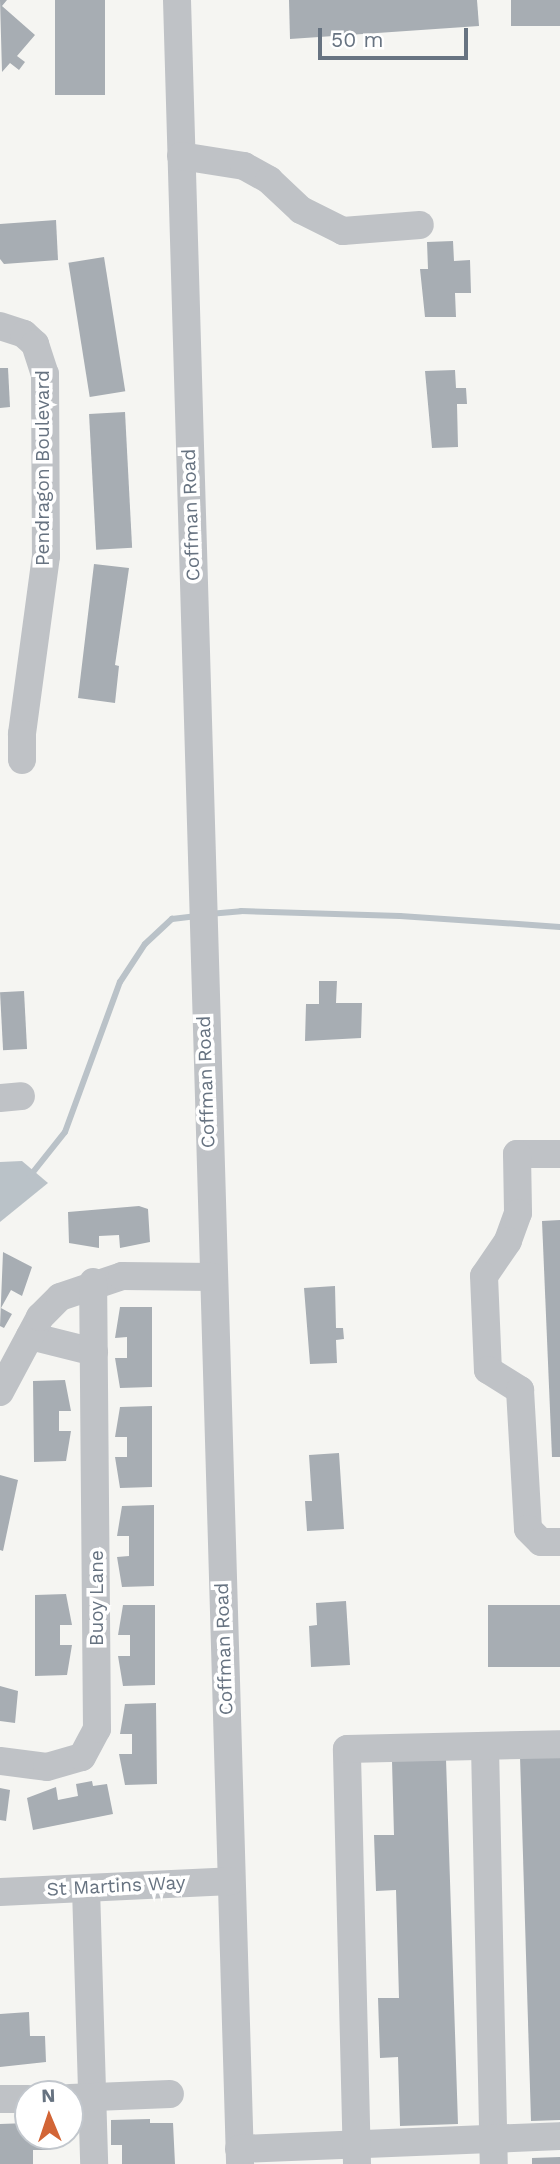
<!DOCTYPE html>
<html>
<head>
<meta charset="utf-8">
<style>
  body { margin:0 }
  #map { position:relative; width:560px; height:2164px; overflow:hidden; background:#f5f5f2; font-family:"Work Sans",sans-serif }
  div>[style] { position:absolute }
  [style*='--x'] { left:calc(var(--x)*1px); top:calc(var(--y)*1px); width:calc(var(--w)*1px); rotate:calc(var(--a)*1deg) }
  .water>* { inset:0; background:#bac2c8 }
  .stream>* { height:6px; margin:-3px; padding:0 3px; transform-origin:3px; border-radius:3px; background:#bac2c8 }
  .building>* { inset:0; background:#a7adb3; transform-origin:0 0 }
  .minor>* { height:28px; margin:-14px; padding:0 14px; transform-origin:14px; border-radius:14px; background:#bfc2c6 }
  span { translate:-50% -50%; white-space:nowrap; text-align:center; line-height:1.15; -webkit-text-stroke:7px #fff; paint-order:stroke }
  .street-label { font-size:19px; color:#677381 }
  .north { position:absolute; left:14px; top:2080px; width:70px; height:70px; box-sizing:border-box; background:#fff; border:2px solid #c2c7cd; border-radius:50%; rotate:358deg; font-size:19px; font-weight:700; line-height:28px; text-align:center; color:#677381 }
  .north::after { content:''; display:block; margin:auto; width:24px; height:32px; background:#d26536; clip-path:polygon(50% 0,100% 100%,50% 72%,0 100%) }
  .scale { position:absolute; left:318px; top:28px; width:150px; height:32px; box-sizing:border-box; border:4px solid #677381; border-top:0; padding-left:9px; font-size:21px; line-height:24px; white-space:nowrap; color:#677381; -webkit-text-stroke:5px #fff; paint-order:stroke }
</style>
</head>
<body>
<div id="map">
  <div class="water">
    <i style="clip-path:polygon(22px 1161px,48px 1183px,0 1222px,0 1162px)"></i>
  </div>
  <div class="stream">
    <i style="--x:209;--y:914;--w:32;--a:-5"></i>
    <i style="--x:241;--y:911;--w:159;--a:1.8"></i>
    <i style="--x:400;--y:916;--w:160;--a:3.9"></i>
    <i style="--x:30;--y:1176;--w:56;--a:-51.5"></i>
    <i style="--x:65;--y:1132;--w:160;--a:-69.9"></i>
    <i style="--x:120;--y:982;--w:45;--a:-56.7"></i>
    <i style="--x:145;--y:944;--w:37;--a:-43"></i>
    <i style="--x:172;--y:919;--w:23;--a:-7"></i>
  </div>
  <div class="building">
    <i style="clip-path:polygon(0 0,7px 0,2px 6px,35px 35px,17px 56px,25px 62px,19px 70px,10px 63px,2px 72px)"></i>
    <i style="left:55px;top:0;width:50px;height:95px"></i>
    <i style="clip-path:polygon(289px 0,477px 0,479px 26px,290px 39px)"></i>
    <i style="left:511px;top:0;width:49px;height:26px"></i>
    <i style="clip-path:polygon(56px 220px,58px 260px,4px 264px,0 259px,0 224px)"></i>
    <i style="clip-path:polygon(453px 241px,454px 261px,470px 260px,471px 293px,455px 293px,456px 317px,425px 317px,420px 269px,428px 269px,427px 242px)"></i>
    <i style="left:104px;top:257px;width:136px;height:36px;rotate:81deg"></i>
    <i style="clip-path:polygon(0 368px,8px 368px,10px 407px,0 408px)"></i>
    <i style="clip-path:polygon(455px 370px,456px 388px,466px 388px,467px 404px,457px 404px,458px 447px,432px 448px,425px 371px)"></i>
    <i style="left:125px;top:412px;width:136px;height:36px;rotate:87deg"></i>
    <i style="clip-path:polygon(94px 564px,129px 568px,115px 665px,119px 666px,115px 703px,78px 698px)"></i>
    <i style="clip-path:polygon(319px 981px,337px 981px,336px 1003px,362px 1003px,361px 1038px,305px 1041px,306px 1004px,319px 1004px)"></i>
    <i style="left:24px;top:991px;width:58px;height:24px;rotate:87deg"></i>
    <i style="clip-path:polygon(139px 1206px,148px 1209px,150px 1242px,120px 1248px,119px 1235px,99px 1236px,99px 1248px,69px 1243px,68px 1212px)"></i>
    <i style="clip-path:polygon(560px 1220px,560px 1457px,552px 1457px,542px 1221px)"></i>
    <i style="clip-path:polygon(3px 1252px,32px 1267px,22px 1296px,11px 1290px,1px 1308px,12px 1314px,4px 1328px,0 1326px)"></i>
    <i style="clip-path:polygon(335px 1286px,336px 1328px,343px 1328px,344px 1339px,336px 1340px,337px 1363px,310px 1364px,304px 1288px)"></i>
    <i style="clip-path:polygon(120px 1307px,152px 1307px,152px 1387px,120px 1388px,115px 1358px,127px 1358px,127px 1337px,115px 1338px)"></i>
    <i style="clip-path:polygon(65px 1380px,71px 1411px,59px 1411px,59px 1431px,71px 1431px,66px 1461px,34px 1462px,33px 1381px)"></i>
    <i style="clip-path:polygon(152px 1406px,152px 1487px,120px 1488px,115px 1457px,127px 1457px,127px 1437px,115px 1437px,120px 1407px)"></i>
    <i style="clip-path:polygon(339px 1453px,344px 1529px,307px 1531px,305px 1501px,312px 1501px,309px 1455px)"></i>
    <i style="clip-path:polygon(0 1475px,18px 1480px,3px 1551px,0 1550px)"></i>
    <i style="clip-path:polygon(154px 1505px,154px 1586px,122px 1587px,117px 1557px,129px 1556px,129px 1536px,117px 1536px,122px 1506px)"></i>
    <i style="clip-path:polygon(66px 1594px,72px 1625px,60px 1625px,60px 1645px,72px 1645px,67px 1675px,35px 1676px,35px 1595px)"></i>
    <i style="clip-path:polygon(346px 1601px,350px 1665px,311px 1667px,309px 1626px,317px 1625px,316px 1603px)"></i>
    <i style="clip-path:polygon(123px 1605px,155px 1605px,155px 1685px,123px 1686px,118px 1656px,130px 1656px,130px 1635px,118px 1635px)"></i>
    <i style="left:560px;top:1605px;width:62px;height:72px;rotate:90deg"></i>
    <i style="clip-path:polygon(0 1686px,18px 1691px,15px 1723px,0 1721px)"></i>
    <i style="clip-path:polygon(156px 1703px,157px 1784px,125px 1785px,119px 1754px,132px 1754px,132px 1734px,120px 1734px,125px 1704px)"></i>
    <i style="clip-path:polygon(560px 1754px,560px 2120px,531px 2121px,520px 1756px)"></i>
    <i style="clip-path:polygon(446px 1759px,458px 2124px,400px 2126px,398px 2057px,380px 2058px,378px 1998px,399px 1998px,396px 1890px,376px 1891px,374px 1835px,394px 1835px,392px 1761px)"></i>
    <i style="clip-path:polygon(92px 1781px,93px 1786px,107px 1784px,113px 1814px,33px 1830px,27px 1798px,56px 1787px,58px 1800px,78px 1796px,76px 1784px)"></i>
    <i style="clip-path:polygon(0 1788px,10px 1790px,6px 1821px,0 1820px)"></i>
    <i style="clip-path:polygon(29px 2012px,30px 2036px,45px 2036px,46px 2062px,0 2067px,0 2014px)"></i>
    <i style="clip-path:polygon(150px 2119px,150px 2123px,173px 2123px,175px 2164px,122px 2164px,122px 2145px,111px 2145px,111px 2120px)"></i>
    <i style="clip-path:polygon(28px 2123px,28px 2136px,48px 2136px,49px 2150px,33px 2150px,33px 2164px,0 2164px,0 2124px)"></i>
    <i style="clip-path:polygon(560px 2157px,560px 2164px,532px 2164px,532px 2158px)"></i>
  </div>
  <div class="minor">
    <i style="--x:177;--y:0;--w:2165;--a:88.33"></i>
    <i style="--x:181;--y:156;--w:64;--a:9"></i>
    <i style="--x:244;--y:166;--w:29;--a:29"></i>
    <i style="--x:269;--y:180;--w:44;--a:43.2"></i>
    <i style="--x:301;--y:210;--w:47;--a:26.6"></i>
    <i style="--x:343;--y:231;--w:77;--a:-4.5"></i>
    <i style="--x:0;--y:326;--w:25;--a:18"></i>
    <i style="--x:24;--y:334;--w:15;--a:42"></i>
    <i style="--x:35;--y:344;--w:32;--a:72"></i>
    <i style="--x:45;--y:374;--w:182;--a:89.7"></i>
    <i style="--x:46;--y:556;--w:180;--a:97.7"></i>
    <i style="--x:22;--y:734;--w:26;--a:90"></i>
    <i style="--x:0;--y:1098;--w:21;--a:-5"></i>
    <i style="--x:560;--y:1154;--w:43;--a:180"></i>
    <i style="--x:517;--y:1154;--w:59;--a:89"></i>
    <i style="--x:518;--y:1213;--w:30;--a:110"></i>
    <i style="--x:508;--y:1241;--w:42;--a:124.4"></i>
    <i style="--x:484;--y:1276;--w:94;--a:87.6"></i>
    <i style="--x:488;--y:1370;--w:38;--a:32"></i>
    <i style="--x:520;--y:1390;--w:139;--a:86.7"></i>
    <i style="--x:528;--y:1529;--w:18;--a:45"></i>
    <i style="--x:541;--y:1542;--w:19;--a:0"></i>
    <i style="--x:30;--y:1336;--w:66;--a:14"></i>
    <i style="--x:0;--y:1392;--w:85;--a:-61.9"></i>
    <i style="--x:40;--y:1317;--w:28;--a:-45"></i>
    <i style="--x:60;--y:1297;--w:65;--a:-18.7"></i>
    <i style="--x:122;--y:1276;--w:91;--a:0.6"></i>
    <i style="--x:485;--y:1746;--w:418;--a:88.8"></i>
    <i style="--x:0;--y:1761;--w:47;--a:7.3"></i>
    <i style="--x:47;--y:1767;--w:36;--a:-16"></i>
    <i style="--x:82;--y:1757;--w:32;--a:-62"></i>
    <i style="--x:97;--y:1729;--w:447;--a:-90.5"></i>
    <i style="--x:86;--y:1888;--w:276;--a:88.3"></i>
    <i style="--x:0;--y:1892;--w:231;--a:-2.7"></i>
    <i style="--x:70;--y:2098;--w:100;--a:-2.3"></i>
    <i style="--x:0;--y:2099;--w:28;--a:0"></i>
    <i style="--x:239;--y:2149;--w:321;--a:-2.3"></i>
    <i style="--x:357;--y:2164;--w:415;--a:-91.4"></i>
    <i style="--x:347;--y:1749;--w:213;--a:-1.3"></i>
  </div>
  <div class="street-label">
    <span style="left:43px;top:468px;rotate:-90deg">Pendragon Boulevard</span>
    <span style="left:191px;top:515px;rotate:-92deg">Coffman Road</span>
    <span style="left:206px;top:1082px;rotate:-92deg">Coffman Road</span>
    <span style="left:97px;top:1598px;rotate:-90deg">Buoy Lane</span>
    <span style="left:224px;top:1649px;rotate:-92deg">Coffman Road</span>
    <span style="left:116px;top:1886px;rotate:-3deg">St Martins Way</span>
  </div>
  <div class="north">N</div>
  <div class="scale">50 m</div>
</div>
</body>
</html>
